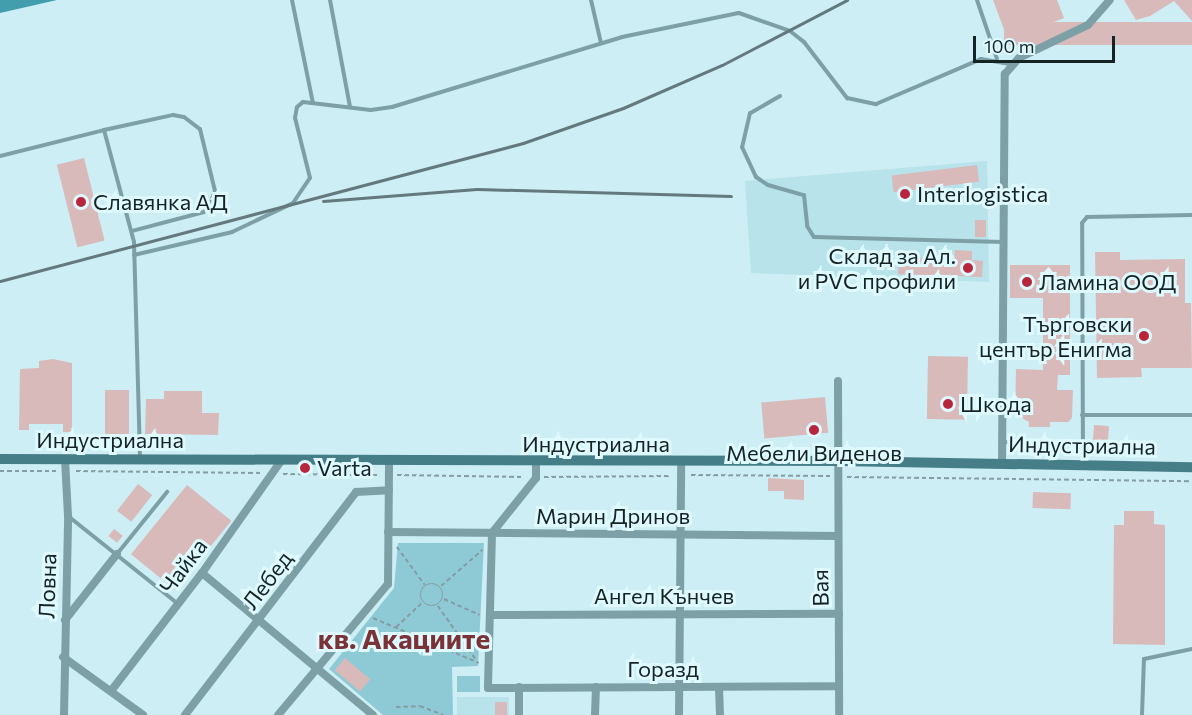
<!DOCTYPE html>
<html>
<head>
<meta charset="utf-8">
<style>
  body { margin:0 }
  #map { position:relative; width:1192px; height:715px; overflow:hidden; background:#cdeef4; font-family:Commissioner,sans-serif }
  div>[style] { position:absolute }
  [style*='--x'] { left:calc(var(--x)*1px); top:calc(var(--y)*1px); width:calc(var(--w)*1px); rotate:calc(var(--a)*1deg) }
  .built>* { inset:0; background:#b8e3eb; transform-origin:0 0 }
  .green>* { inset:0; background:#8ecad5; transform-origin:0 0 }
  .water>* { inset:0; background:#429ead }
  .building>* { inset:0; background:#d9baba; transform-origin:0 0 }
  .path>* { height:1.5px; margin-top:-0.75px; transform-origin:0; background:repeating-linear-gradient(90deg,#849da2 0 4.5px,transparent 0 7.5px) }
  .path>.ring { margin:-0.75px; padding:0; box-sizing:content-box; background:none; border:1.5px solid #849da2; border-radius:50% }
  .lane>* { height:4px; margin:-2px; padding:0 2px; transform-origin:2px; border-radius:2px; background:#7da0a7 }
  .street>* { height:8px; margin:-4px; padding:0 4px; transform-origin:4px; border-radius:4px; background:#7da0a7 }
  .secondary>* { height:10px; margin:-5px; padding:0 5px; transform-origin:5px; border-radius:5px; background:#467e88 }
  .rail>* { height:3px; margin:-1.5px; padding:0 1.5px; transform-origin:1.5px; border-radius:1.5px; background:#64797d }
  .dots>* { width:16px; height:16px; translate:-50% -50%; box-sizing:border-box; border:3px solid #dffaff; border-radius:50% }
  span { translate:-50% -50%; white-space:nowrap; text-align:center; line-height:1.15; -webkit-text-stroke:6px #dffaff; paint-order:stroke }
  .poi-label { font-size:22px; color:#162325 }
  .left { translate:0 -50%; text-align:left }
  .right { translate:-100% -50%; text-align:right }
  .street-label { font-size:22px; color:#162325 }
  .district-label { font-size:28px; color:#7a3237; font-weight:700 }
  .scale { position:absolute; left:973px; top:36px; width:142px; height:27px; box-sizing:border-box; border:3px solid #162325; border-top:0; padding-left:8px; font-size:18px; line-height:21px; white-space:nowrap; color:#162325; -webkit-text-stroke:4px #dffaff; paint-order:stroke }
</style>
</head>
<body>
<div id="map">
  <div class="built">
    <i style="clip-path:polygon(987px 161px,989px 282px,751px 273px,745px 181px)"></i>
    <i style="left:509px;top:697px;width:18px;height:52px;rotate:90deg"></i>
  </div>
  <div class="green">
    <i style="clip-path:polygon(398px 543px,484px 543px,478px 666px,452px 667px,453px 715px,383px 715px,329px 669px,394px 588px)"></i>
    <i style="left:457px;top:676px;width:23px;height:16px"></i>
  </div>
  <div class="water">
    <i style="clip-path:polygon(0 0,57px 0,0 13px)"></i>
  </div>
  <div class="building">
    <i style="clip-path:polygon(993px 0,1057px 0,1064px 18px,1008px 40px)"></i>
    <i style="clip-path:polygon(1124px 0,1192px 0,1192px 21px,1174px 1px,1150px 16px,1136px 20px)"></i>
    <i style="left:1192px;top:22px;width:23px;height:188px;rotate:90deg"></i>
    <i style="left:84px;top:158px;width:85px;height:28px;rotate:76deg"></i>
    <i style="left:977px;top:165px;width:17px;height:86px;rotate:83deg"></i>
    <i style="left:975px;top:220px;width:11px;height:17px"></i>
    <i style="clip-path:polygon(955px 250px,972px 251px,972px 260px,983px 261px,982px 277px,898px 274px,899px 257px,954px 259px)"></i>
    <i style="clip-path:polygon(1095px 252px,1120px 252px,1120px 260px,1185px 259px,1185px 303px,1191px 303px,1192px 368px,1141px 368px,1142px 377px,1097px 378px)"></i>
    <i style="clip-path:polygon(1010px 265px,1070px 265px,1070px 375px,1058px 375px,1057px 390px,1073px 390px,1072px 418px,1068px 422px,1050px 422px,1050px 427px,1029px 427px,1029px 422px,1015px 414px,1016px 369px,1043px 370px,1043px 298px,1010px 298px)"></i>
    <i style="left:928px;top:356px;width:40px;height:63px;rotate:1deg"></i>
    <i style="clip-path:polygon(53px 359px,72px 363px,72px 432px,63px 432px,63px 424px,29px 424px,29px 430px,19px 430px,20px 369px,39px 368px,39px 361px)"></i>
    <i style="left:105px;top:390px;width:24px;height:44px"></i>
    <i style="clip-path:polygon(164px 391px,202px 391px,202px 413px,219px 413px,218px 435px,145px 434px,146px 399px,164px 399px)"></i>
    <i style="left:825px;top:397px;width:36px;height:64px;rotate:85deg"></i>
    <i style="left:1094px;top:425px;width:15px;height:19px;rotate:4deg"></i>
    <i style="clip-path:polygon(768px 478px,804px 480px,804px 500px,784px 499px,784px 491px,768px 491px)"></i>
    <i style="left:138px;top:484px;width:18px;height:34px;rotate:38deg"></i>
    <i style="left:187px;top:485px;width:57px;height:89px;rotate:39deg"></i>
    <i style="left:1033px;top:492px;width:38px;height:16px;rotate:2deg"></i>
    <i style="clip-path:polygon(1124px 511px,1154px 511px,1154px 524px,1165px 525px,1165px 645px,1113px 644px,1114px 525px,1124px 525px)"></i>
    <i style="left:114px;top:529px;width:11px;height:9px;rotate:38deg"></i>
    <i style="left:345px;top:658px;width:33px;height:16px;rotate:40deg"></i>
    <i style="left:495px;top:702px;width:12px;height:13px"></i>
  </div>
  <div class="path">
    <i style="--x:0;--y:471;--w:56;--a:0"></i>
    <i style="--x:76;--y:471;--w:184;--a:0.6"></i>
    <i style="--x:283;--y:474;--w:97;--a:0.6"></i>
    <i style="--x:397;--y:475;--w:127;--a:0.9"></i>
    <i style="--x:691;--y:475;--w:139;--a:0.4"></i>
    <i style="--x:544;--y:477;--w:127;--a:-0.5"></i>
    <i style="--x:847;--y:477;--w:345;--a:0.7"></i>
    <i style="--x:397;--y:547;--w:47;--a:53.6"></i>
    <i class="ring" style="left:421px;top:584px;width:20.5px;height:20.5px"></i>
    <i style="--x:441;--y:586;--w:55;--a:-41.3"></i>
    <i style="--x:444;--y:599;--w:39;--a:24"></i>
    <i style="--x:438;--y:606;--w:67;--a:54.7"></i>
    <i style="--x:373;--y:618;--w:115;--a:23"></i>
    <i style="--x:396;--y:627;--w:37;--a:-43"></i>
    <i style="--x:396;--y:707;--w:24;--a:-2"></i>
    <i style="--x:420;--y:706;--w:25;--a:21"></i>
  </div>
  <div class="lane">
    <i style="--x:292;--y:0;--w:105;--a:78.5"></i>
    <i style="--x:330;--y:0;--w:109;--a:79.4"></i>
    <i style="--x:591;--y:0;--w:44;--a:76.9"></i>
    <i style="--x:977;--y:0;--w:62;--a:71.3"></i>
    <i style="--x:780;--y:96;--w:34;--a:150"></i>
    <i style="--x:750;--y:113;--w:35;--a:103"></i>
    <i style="--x:742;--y:147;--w:33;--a:65"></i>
    <i style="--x:756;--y:177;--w:14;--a:34"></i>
    <i style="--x:768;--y:185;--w:37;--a:16"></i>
    <i style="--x:804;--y:195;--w:31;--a:84"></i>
    <i style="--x:807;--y:226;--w:13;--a:58"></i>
    <i style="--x:814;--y:237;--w:189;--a:1.5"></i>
    <i style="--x:104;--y:130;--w:71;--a:-12.3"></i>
    <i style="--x:173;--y:115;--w:11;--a:10"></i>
    <i style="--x:184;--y:117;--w:20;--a:37"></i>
    <i style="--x:200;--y:129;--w:64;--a:76.4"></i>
    <i style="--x:215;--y:191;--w:17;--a:111"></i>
    <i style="--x:209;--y:207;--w:7;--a:135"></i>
    <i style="--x:204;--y:212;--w:74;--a:165.2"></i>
    <i style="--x:0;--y:156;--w:107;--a:-14"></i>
    <i style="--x:104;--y:130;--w:116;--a:75"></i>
    <i style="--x:134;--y:242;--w:215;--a:88.4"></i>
    <i style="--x:134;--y:255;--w:101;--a:-13.2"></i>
    <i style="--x:232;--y:232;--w:68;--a:-25.4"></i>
    <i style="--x:293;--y:203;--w:30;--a:-56"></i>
    <i style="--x:310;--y:178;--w:62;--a:-104"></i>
    <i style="--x:295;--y:118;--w:11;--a:-80"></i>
    <i style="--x:297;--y:107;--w:8;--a:-40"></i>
    <i style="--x:303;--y:102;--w:68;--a:6.7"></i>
    <i style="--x:371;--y:110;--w:21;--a:-8"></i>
    <i style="--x:392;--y:107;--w:240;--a:-16.9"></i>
    <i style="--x:622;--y:37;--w:119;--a:-11.6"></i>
    <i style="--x:739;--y:13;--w:54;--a:19.4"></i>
    <i style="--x:790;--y:31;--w:18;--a:38"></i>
    <i style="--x:804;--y:42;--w:71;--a:52.5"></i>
    <i style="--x:847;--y:98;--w:30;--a:12"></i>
    <i style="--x:876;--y:104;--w:114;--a:-23.2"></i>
    <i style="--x:981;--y:59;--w:29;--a:10"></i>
    <i style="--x:1082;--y:415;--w:110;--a:0"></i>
    <i style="--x:1003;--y:442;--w:80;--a:2.1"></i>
    <i style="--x:1083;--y:463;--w:240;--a:-90.2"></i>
    <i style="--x:1082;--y:223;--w:8;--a:-50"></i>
    <i style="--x:1087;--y:217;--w:105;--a:-1.1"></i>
    <i style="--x:68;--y:516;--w:139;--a:38.6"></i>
    <i style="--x:117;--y:554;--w:80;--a:-51.1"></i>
    <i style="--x:1142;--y:715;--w:56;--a:-88"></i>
    <i style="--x:1144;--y:659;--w:49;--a:-11.8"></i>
  </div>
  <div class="street">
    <i style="--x:838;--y:381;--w:334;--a:89.8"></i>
    <i style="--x:536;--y:463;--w:15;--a:90"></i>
    <i style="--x:536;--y:478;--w:70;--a:128.7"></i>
    <i style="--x:492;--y:533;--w:155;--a:91.5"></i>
    <i style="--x:488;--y:688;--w:351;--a:-0.3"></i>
    <i style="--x:1002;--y:464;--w:390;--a:-89.6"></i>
    <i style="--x:1005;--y:74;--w:21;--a:-49"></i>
    <i style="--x:1019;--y:58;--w:76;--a:-25.6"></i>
    <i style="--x:1088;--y:25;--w:33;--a:-49"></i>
    <i style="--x:388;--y:532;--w:449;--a:0.5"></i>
    <i style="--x:202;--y:573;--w:222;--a:39.7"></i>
    <i style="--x:490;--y:615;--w:349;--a:-0.2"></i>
    <i style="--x:65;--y:620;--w:84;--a:-51.8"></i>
    <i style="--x:63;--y:657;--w:99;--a:35.9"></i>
    <i style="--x:519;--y:687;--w:28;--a:90"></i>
    <i style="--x:719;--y:687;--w:28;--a:88"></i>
    <i style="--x:111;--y:691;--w:149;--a:-52.4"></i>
    <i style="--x:202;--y:573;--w:137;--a:-54.8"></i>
    <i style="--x:64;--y:715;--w:199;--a:-88.8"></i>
    <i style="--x:68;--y:516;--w:57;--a:-93"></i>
    <i style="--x:185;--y:715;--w:281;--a:-52.5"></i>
    <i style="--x:356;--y:492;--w:33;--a:-3"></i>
    <i style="--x:278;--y:715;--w:171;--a:-50"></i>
    <i style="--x:388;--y:584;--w:123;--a:-89.5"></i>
    <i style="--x:595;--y:715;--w:28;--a:-88"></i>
    <i style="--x:679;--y:715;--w:252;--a:-89.5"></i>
  </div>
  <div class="secondary">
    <i style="--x:0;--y:459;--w:838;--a:0.14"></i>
    <i style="--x:838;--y:461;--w:354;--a:1"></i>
  </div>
  <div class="rail">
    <i style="--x:323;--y:201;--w:154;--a:-4.5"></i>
    <i style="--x:477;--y:189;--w:254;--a:1.6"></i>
    <i style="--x:0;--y:281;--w:541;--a:-14.78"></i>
    <i style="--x:523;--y:143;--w:106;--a:-19.3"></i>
    <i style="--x:623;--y:108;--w:108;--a:-23.5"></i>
    <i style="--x:722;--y:65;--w:141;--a:-27.5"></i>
  </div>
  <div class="dots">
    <i style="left:905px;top:194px;background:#b8263d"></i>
    <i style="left:81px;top:202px;background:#b8263d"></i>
    <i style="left:968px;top:268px;background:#b8263d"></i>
    <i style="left:1027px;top:282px;background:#b8263d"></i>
    <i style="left:1144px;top:336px;background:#b8263d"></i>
    <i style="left:948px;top:404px;background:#b8263d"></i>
    <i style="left:814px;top:430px;background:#b8263d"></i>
    <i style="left:305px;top:468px;background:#b8263d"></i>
  </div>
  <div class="poi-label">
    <span class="left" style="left:917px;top:194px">Interlogistica</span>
    <span class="left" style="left:93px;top:202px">Славянка АД</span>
    <span class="right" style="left:956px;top:268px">Склад за Ал.<br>и PVC профили</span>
    <span class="left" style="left:1039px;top:282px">Ламина ООД</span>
    <span class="right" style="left:1132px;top:336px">Търговски<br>център Енигма</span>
    <span class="left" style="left:960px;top:404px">Шкода</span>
    <span style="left:814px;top:453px">Мебели Виденов</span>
    <span class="left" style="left:317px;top:468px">Varta</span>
  </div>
  <div class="street-label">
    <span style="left:110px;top:440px">Индустриална</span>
    <span style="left:596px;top:444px">Индустриална</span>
    <span style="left:1082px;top:445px;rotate:1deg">Индустриална</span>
    <span style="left:613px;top:516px">Марин Дринов</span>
    <span style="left:183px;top:566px;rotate:-53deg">Чайка</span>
    <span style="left:267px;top:580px;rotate:-53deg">Лебед</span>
    <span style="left:47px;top:586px;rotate:-88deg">Ловна</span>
    <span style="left:820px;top:588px;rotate:-91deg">Вая</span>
    <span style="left:664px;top:596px">Ангел Кънчев</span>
    <span style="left:663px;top:669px">Горазд</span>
  </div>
  <div class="district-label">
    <span style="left:404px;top:638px">кв. Акациите</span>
  </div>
  <div class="scale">100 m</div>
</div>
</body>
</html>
